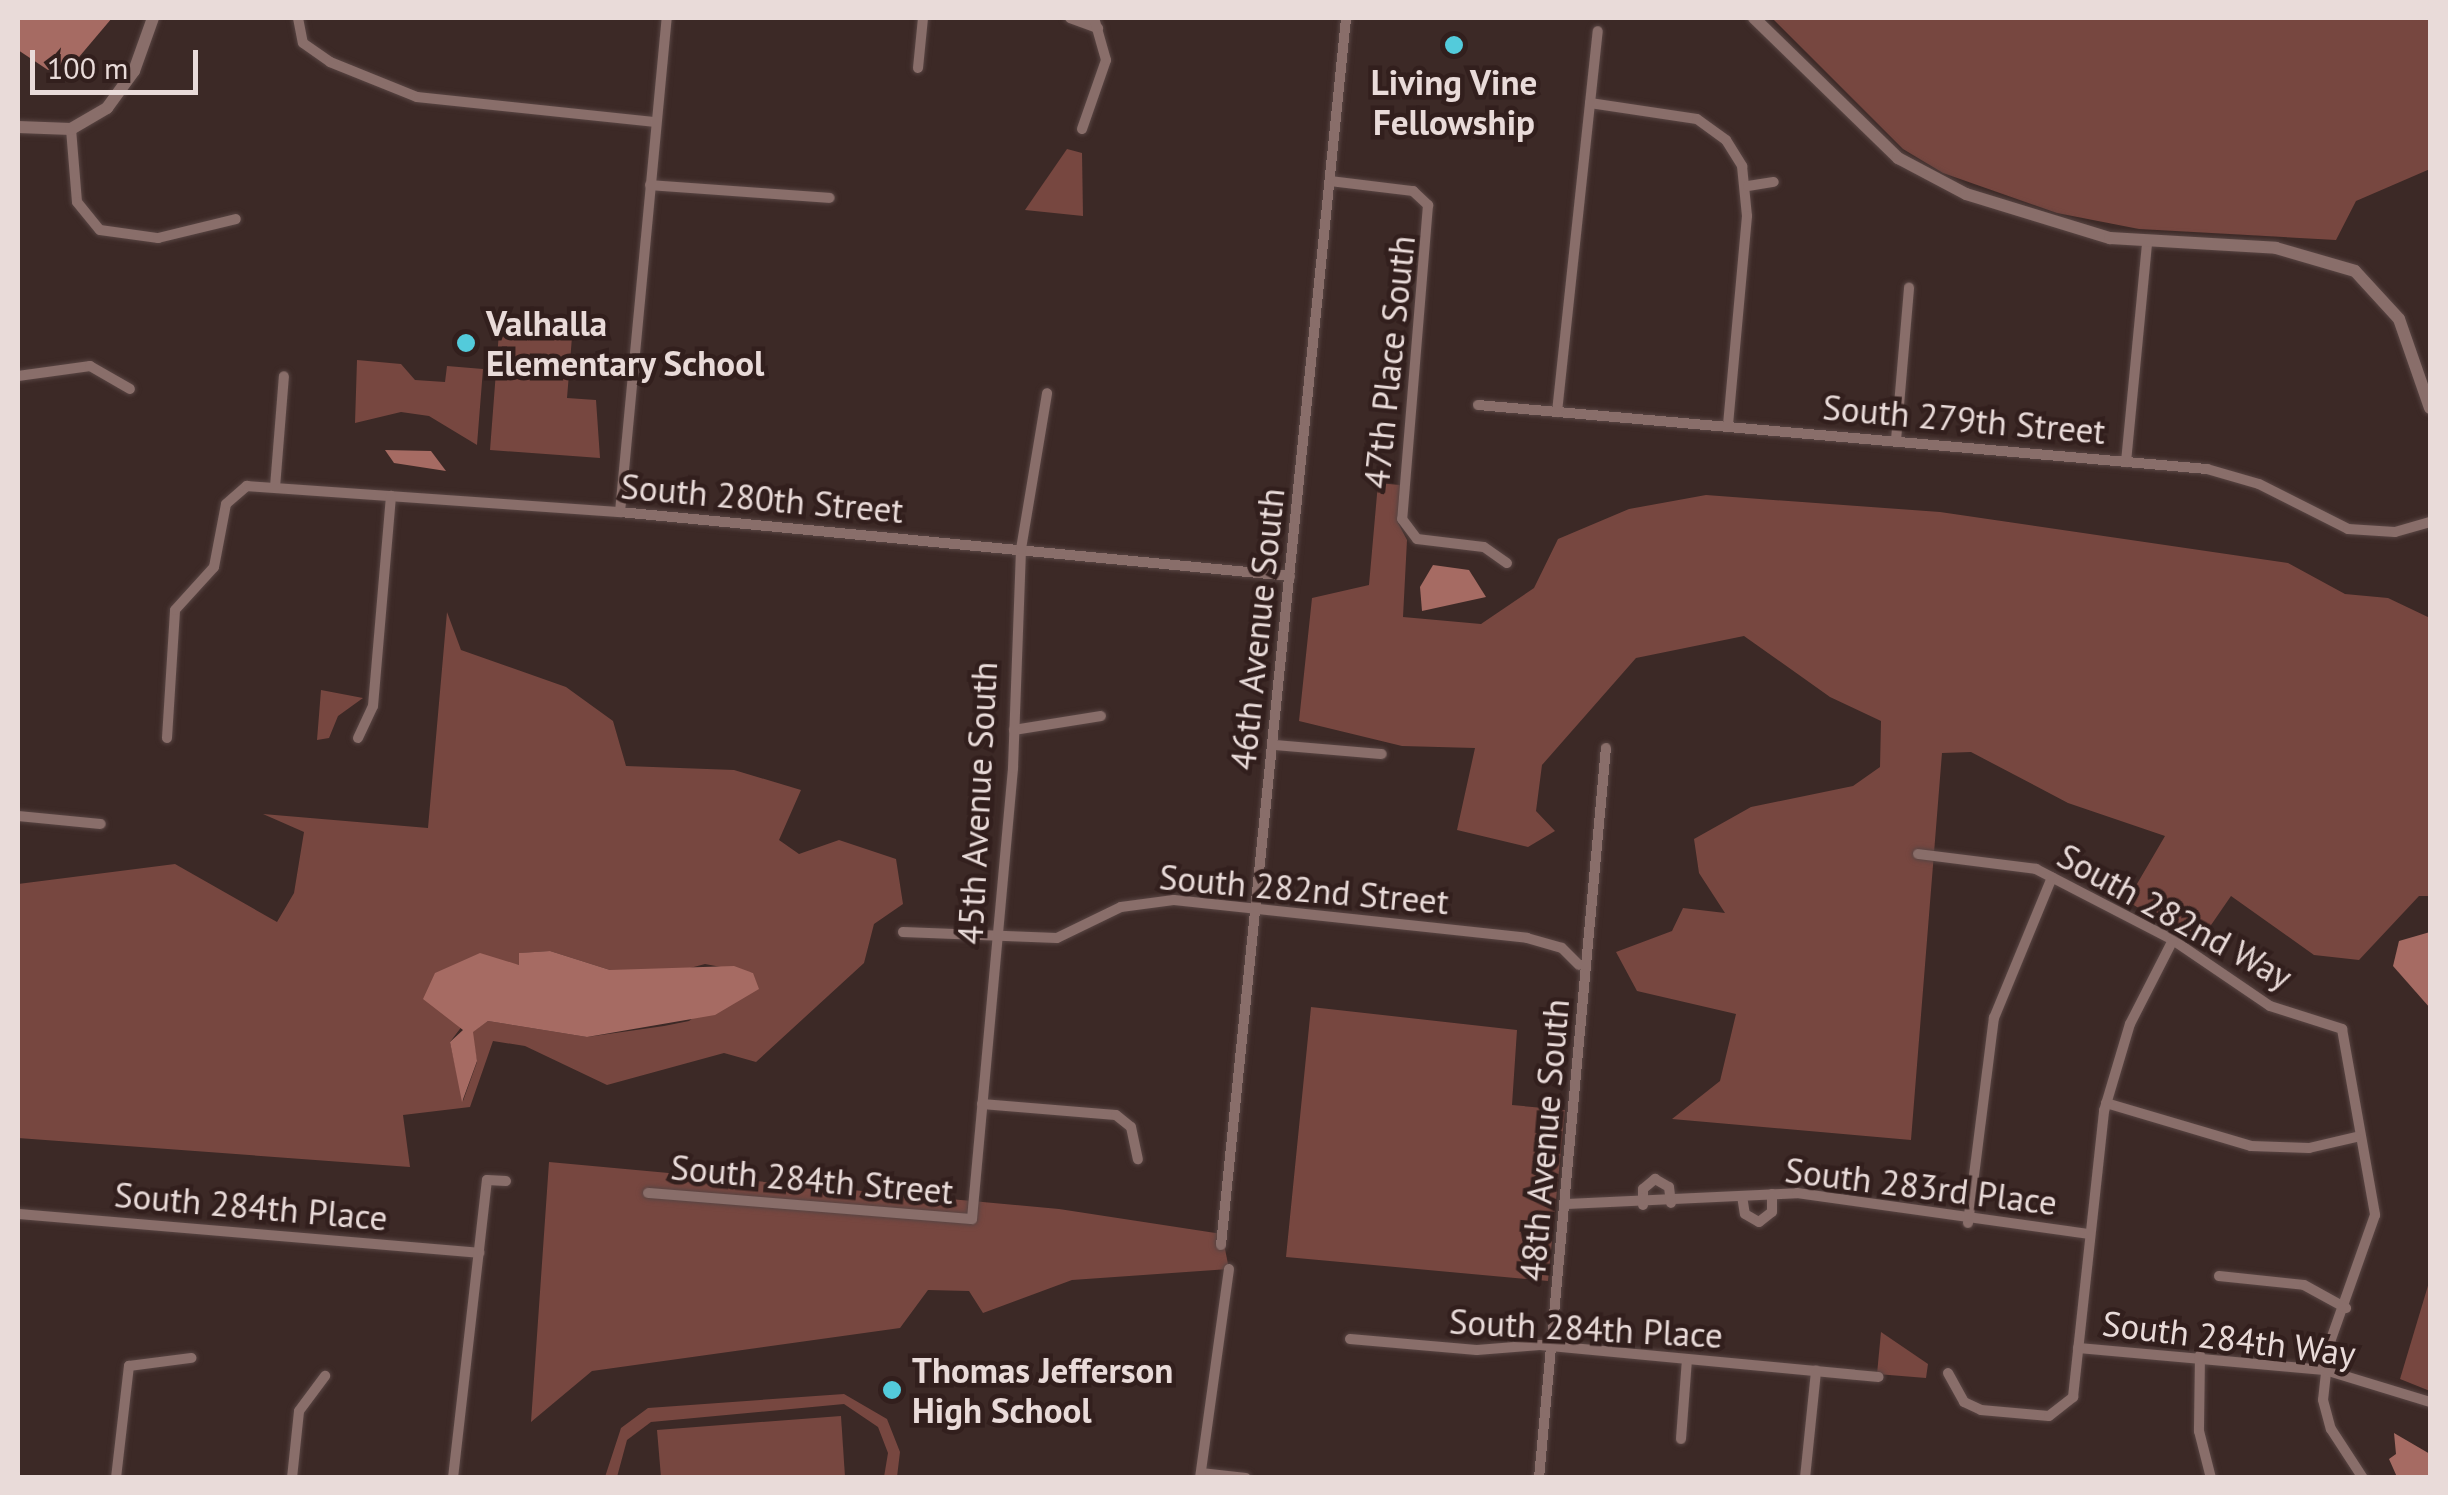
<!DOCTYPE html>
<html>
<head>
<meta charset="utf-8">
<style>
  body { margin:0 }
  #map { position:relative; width:2448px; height:1495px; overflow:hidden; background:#3c2926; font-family:"PT Sans",sans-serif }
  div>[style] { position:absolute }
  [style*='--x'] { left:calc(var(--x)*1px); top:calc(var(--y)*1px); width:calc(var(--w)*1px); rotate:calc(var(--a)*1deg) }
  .green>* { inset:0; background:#774740 }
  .water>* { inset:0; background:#a66b63 }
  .roads { filter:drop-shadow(0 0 2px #584543) drop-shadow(0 0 2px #584543) }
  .minor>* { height:10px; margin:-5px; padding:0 5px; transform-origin:5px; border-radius:5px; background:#896e6a }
  .tertiary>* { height:12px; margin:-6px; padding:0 6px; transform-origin:6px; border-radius:6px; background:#896e6a }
  .dots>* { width:28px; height:28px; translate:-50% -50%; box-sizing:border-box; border:5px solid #321f1d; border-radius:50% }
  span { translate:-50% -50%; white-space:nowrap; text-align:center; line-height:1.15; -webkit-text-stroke:9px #321f1d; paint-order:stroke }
  .poi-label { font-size:35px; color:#e9dbd9; font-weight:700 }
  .left { translate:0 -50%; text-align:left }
  .street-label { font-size:35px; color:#e9dbd9 }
  .frame { position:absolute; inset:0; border:20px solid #e9dbd9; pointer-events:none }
  .scale { position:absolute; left:30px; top:50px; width:168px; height:45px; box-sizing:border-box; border:5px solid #e9dbd9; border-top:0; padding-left:12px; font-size:30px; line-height:35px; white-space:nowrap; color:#e9dbd9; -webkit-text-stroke:8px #321f1d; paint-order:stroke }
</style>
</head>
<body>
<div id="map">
  <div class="green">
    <i style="clip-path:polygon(1772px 18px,2430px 18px,2430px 169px,2356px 201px,2336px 240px,2139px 229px,2057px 213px,1943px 173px,1903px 149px)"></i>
    <i style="clip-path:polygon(1067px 149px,1082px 153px,1083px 216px,1025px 210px)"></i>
    <i style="clip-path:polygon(500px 319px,573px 325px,567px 398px,596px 400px,600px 458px,490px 450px)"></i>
    <i style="clip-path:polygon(357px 360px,401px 364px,415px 380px,445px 382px,447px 366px,483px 369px,477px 445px,429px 416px,401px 412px,355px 423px)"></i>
    <i style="clip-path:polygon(1378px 483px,1400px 485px,1397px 521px,1407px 540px,1403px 617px,1481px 624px,1534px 588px,1558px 539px,1629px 509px,1706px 495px,1940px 512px,2288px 563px,2345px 594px,2388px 598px,2430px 618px,2430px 896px,2419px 896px,2359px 960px,2314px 955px,2231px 896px,2198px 944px,2127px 901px,2165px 836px,2068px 803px,1971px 752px,1942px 753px,1911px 1140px,1672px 1119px,1720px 1081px,1736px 1014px,1637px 991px,1616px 952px,1672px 931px,1683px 908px,1725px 913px,1699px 873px,1694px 839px,1751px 807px,1853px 786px,1880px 767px,1881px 721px,1830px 697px,1744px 636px,1636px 658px,1542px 765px,1536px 811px,1555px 831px,1528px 847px,1457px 830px,1475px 748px,1402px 746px,1299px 721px,1312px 598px,1369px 585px)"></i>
    <i style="clip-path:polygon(evenodd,447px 612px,461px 650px,566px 687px,613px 721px,626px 766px,734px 770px,801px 790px,779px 840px,799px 854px,839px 840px,896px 859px,903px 904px,874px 924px,864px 963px,756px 1062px,724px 1053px,607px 1085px,525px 1046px,493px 1041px,470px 1107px,403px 1115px,410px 1167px,18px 1138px,18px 884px,175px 864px,277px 922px,294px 893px,304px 832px,263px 814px,428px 828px,447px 612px,550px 951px,610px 970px,675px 972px,705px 964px,753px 973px,689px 1021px,664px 1026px,587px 1037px,488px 1021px,472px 1032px,477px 1062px,463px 1101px,450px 1042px,509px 964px,519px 965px,520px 953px,550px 951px)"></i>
    <i style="clip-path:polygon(321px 690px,363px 698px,338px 716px,329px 738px,317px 740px)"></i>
    <i style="clip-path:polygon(1311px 1007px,1517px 1030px,1512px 1105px,1565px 1110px,1548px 1281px,1286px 1257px)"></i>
    <i style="clip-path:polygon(549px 1162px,1059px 1209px,1222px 1234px,1229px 1269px,1072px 1280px,983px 1313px,969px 1291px,928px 1290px,900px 1328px,592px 1371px,531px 1422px)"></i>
    <i style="clip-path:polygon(2430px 1279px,2430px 1391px,2400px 1379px)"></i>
    <i style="clip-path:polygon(1881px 1332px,1928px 1364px,1926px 1378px,1877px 1374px)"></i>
    <i style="clip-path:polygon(844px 1394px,887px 1419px,900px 1452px,897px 1477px,884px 1477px,888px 1453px,878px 1427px,844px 1404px,651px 1422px,627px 1440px,617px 1477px,605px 1477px,621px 1428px,648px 1408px)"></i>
    <i style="clip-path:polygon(841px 1416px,845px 1477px,661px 1477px,657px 1430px)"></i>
  </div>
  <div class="water">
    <i style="clip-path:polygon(18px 18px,112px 18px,79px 57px,48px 70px,18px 50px)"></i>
    <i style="clip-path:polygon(385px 450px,431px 451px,446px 471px,394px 463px)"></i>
    <i style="clip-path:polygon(1433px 565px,1469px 570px,1486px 597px,1422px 611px,1420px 587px)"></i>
    <i style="clip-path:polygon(2430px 932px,2430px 1008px,2393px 966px,2399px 941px)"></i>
    <i style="clip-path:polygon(550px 951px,610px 970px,734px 966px,753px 973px,759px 989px,715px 1015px,587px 1037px,488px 1021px,473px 1032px,477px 1061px,462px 1102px,450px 1042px,463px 1030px,423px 999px,435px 973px,480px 953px,519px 965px,519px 953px)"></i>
    <i style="clip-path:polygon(2394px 1433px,2430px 1454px,2430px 1477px,2397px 1477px,2389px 1459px,2396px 1454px)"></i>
  </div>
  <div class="roads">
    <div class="minor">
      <i style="--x:298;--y:18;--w:25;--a:79"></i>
      <i style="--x:303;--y:43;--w:33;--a:35"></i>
      <i style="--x:330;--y:62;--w:94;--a:21.9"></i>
      <i style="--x:417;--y:97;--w:240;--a:6"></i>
      <i style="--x:1070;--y:18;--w:30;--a:20"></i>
      <i style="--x:918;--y:68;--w:50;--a:-84.3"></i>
      <i style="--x:1590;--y:103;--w:108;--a:8.5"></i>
      <i style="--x:1697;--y:119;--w:36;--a:36"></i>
      <i style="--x:1726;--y:140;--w:31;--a:58"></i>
      <i style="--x:1742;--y:166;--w:50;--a:84.3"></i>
      <i style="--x:1747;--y:216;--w:211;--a:95.2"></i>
      <i style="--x:71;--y:129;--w:73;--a:85.3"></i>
      <i style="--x:77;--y:202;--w:36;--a:51"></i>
      <i style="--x:100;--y:230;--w:59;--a:7.9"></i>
      <i style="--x:158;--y:238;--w:80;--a:-13.7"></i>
      <i style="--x:1082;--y:129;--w:73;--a:-70.8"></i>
      <i style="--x:1106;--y:60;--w:44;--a:-105.9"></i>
      <i style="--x:1330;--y:181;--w:84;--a:6.9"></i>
      <i style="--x:1413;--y:191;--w:21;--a:43"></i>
      <i style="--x:1428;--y:205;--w:315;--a:94.7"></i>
      <i style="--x:1402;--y:519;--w:25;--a:53"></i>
      <i style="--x:1417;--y:539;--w:67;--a:6.8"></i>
      <i style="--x:1484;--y:547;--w:28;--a:35"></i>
      <i style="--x:650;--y:185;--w:180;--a:4.1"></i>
      <i style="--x:1748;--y:186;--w:26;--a:-9"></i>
      <i style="--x:18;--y:376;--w:73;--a:-7.9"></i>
      <i style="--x:90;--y:366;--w:46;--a:29.9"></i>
      <i style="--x:1478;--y:405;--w:732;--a:5.02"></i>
      <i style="--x:2207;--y:469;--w:54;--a:16.1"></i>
      <i style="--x:2259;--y:484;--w:100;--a:26.8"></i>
      <i style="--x:2348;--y:529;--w:47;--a:3.7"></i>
      <i style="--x:2395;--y:532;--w:36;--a:-16"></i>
      <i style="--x:1557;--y:412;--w:383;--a:-83.9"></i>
      <i style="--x:1896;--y:440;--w:153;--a:-85.1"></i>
      <i style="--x:2126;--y:462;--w:221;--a:-84.5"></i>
      <i style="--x:275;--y:487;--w:111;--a:-85.4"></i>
      <i style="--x:620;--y:512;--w:496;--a:-84.6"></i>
      <i style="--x:1014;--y:730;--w:88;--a:-9.1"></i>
      <i style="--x:167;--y:738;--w:128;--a:-86.4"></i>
      <i style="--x:175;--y:610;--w:58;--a:-47.8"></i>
      <i style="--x:214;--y:567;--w:64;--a:-79.2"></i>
      <i style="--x:226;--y:504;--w:28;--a:-41"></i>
      <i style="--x:247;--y:486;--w:374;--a:4"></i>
      <i style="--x:620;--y:512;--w:673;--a:5.46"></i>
      <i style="--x:358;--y:738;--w:35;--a:-65"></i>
      <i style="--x:373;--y:706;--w:211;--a:-85.1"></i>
      <i style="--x:1274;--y:745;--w:108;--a:4.8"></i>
      <i style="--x:18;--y:816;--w:83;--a:5.5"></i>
      <i style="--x:1918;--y:854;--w:119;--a:7.2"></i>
      <i style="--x:2036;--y:869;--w:154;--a:27.4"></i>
      <i style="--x:2173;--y:940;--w:117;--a:34.2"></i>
      <i style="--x:2270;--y:1006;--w:76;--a:17.7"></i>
      <i style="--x:2342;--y:1029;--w:189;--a:79.9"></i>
      <i style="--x:2375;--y:1215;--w:138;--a:109.5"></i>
      <i style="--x:2329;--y:1345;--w:55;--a:96.2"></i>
      <i style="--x:2323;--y:1400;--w:30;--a:75"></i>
      <i style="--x:2331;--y:1429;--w:59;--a:56.9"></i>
      <i style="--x:903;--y:932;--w:154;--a:2.2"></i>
      <i style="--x:1057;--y:938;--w:71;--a:-25.8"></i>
      <i style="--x:1121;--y:907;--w:53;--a:-7.5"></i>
      <i style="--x:1174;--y:900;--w:355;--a:6.1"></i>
      <i style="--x:1527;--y:938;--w:36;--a:16"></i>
      <i style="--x:1562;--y:948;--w:24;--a:45"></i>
      <i style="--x:2106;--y:1103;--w:151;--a:16.5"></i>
      <i style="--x:2251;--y:1146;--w:58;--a:2"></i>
      <i style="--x:2309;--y:1148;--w:48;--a:-13.2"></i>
      <i style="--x:982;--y:1104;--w:134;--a:4.7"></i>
      <i style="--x:1116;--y:1115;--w:19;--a:39"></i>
      <i style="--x:1131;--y:1127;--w:33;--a:78"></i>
      <i style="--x:648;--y:1193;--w:325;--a:4.6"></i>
      <i style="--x:972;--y:1219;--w:453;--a:-84.8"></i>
      <i style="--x:1013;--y:768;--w:219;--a:-87.9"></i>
      <i style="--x:1021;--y:549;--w:158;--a:-80.5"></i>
      <i style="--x:1742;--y:1196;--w:18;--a:81"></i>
      <i style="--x:1745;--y:1214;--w:16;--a:30"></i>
      <i style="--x:1759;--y:1222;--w:16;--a:-38"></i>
      <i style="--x:1772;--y:1212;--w:18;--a:-90"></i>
      <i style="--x:1567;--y:1204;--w:230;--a:-2.7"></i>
      <i style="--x:1797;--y:1193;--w:294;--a:8"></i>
      <i style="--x:1643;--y:1205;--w:16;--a:-90"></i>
      <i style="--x:1643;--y:1189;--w:16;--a:-40"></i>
      <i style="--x:1655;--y:1179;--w:16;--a:30"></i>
      <i style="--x:1669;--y:1187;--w:16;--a:83"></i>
      <i style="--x:18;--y:1214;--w:463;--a:4.8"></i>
      <i style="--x:1968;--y:1223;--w:207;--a:-82.8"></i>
      <i style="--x:1994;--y:1018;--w:152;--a:-67.6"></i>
      <i style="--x:1221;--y:1245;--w:1233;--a:-84.18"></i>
      <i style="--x:2219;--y:1276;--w:85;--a:6"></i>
      <i style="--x:2304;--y:1285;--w:48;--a:28.7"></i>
      <i style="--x:1350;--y:1339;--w:127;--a:5"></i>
      <i style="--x:1477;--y:1350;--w:63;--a:-4.5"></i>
      <i style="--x:1540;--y:1345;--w:340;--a:5.4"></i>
      <i style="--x:2078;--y:1348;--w:248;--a:5.1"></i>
      <i style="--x:2325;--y:1370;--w:110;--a:16.9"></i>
      <i style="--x:2200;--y:1355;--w:76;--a:90.8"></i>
      <i style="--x:2199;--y:1431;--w:49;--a:75.7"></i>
      <i style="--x:1948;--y:1373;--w:33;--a:61"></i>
      <i style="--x:1964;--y:1402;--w:19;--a:25"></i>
      <i style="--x:1981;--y:1410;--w:68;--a:5"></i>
      <i style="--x:2049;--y:1416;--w:31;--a:-38"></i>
      <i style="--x:2073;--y:1397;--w:288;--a:-83.8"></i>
      <i style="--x:2104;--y:1111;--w:91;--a:-73.4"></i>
      <i style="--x:2130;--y:1024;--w:94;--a:-62.9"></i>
      <i style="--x:1681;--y:1439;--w:79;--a:-85.7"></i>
      <i style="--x:1201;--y:1473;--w:45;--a:6.3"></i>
      <i style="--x:116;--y:1478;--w:113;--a:-83.4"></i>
      <i style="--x:129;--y:1366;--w:63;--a:-7.4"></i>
      <i style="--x:292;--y:1478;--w:67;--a:-84"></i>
      <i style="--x:299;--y:1411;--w:44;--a:-53.4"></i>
      <i style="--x:453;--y:1478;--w:300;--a:-83.5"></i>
      <i style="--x:487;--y:1180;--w:19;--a:3"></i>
      <i style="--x:1200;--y:1478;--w:211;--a:-82.1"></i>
      <i style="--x:1539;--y:1478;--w:733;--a:-84.76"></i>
      <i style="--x:1805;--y:1478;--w:108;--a:-84.1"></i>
    </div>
    <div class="tertiary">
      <i style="--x:1754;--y:18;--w:201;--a:44.2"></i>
      <i style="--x:1898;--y:158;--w:77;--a:27.9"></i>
      <i style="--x:1966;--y:194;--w:151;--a:17"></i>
      <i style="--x:2110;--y:238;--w:166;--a:3.4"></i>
      <i style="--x:2276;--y:248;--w:82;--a:16.2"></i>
      <i style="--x:2355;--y:271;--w:65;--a:47.5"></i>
      <i style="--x:2399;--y:319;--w:94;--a:70.8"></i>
      <i style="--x:18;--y:127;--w:53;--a:2.2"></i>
      <i style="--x:71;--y:129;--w:42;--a:-30.3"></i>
      <i style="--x:107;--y:108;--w:46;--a:-53.9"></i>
      <i style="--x:134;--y:71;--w:56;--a:-70.3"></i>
    </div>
  </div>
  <div class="dots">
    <i style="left:1454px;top:45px;background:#53cbdb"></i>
    <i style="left:466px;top:343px;background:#53cbdb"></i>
    <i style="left:892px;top:1390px;background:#53cbdb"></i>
  </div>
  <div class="poi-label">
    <span style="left:1454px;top:102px">Living Vine<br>Fellowship</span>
    <span class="left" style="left:486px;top:343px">Valhalla<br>Elementary School</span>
    <span class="left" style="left:912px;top:1390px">Thomas Jefferson<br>High School</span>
  </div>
  <div class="street-label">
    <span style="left:1389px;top:362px;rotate:-84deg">47th Place South</span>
    <span style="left:1964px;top:419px;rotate:5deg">South 279th Street</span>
    <span style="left:762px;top:498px;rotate:5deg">South 280th Street</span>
    <span style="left:1257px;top:629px;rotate:-84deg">46th Avenue South</span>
    <span style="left:977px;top:803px;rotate:-87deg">45th Avenue South</span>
    <span style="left:1304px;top:889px;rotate:5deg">South 282nd Street</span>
    <span style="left:2175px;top:916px;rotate:29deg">South 282nd Way</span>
    <span style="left:1544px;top:1140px;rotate:-85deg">48th Avenue South</span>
    <span style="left:812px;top:1179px;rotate:5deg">South 284th Street</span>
    <span style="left:1921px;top:1186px;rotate:7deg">South 283rd Place</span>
    <span style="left:251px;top:1206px;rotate:5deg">South 284th Place</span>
    <span style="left:1586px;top:1328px;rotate:3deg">South 284th Place</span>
    <span style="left:2229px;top:1338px;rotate:7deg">South 284th Way</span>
  </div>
  <div class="frame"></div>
  <div class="scale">100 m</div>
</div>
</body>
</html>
